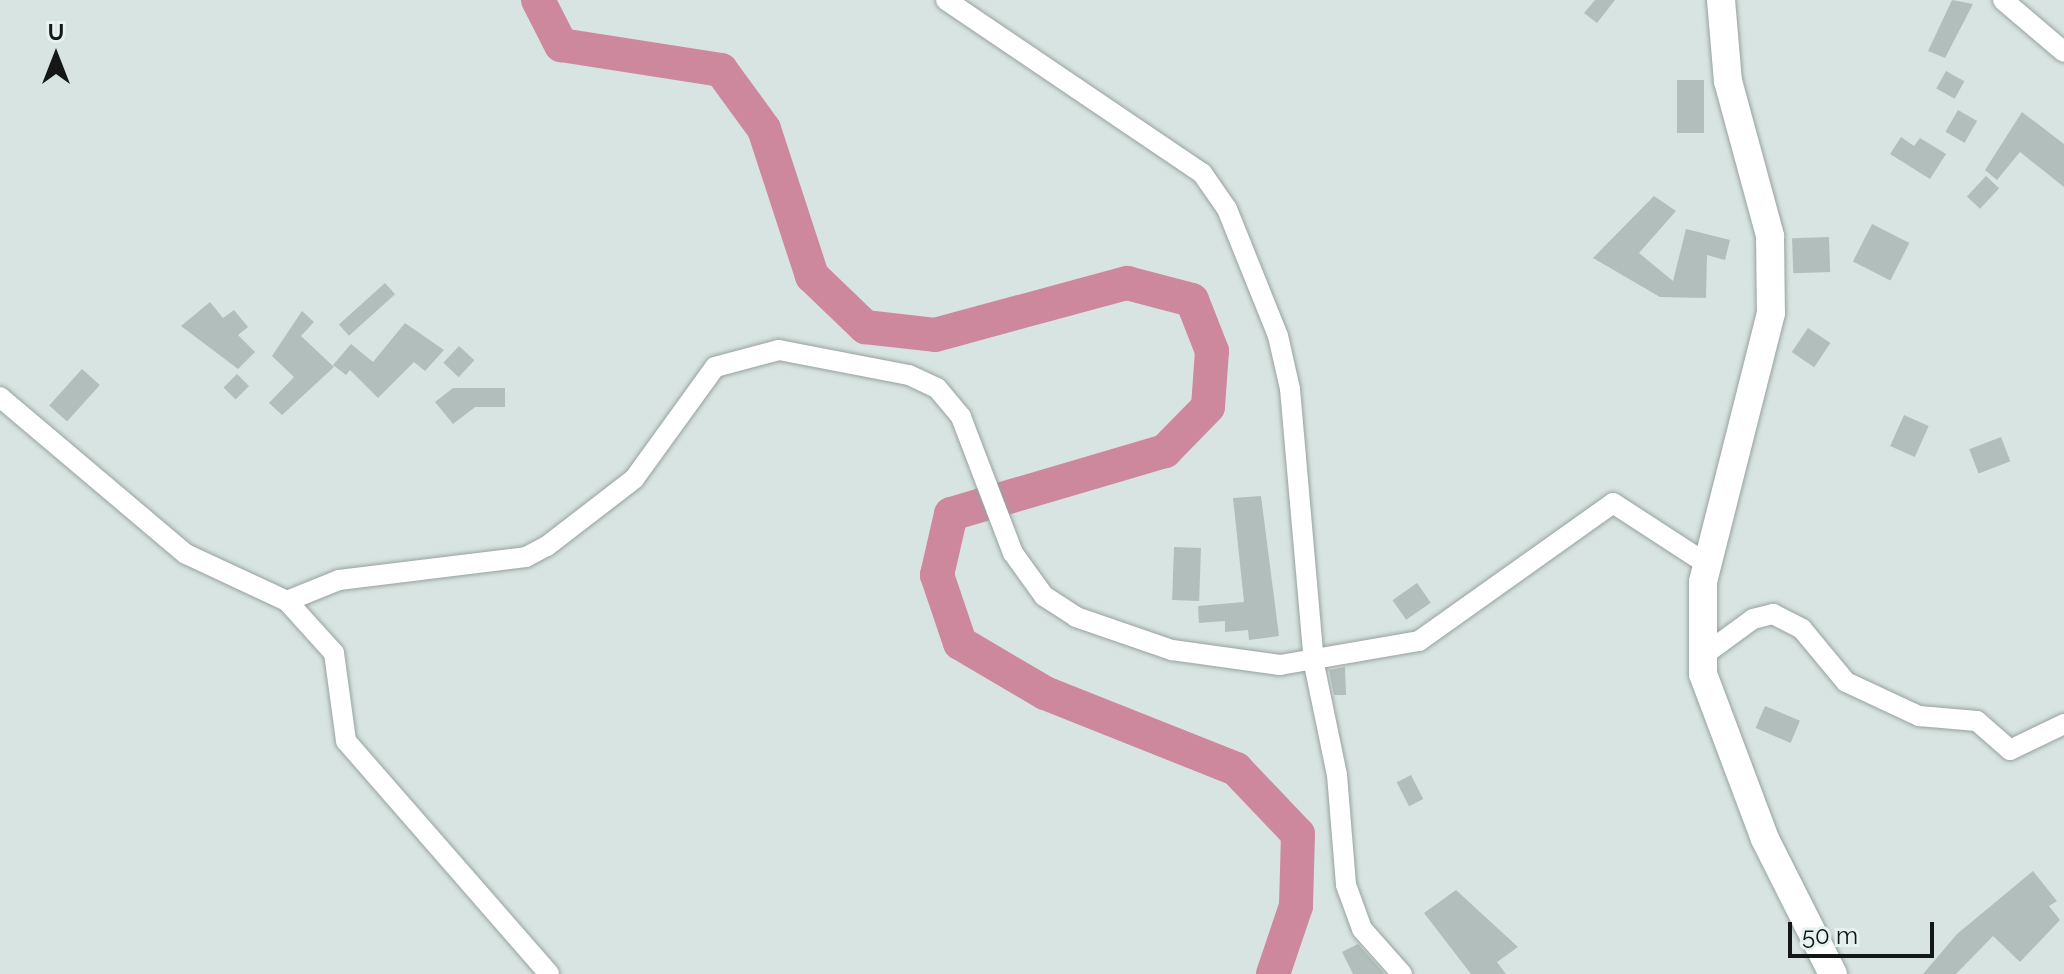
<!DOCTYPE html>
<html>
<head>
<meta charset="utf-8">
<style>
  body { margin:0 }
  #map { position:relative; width:2064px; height:974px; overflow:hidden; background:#d8e4e1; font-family:Raleway,sans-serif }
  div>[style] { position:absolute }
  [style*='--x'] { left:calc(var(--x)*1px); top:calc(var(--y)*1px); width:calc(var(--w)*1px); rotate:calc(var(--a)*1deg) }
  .river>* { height:34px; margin:-17px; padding:0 17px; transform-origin:17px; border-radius:17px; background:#ce889e }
  .building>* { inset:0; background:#b2bebb; transform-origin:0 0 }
  .roads { filter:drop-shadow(0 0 2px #96a29f) drop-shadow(0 0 2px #96a29f) }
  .minor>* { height:20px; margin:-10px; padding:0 10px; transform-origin:10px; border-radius:10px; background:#fff }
  .secondary>* { height:28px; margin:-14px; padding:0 14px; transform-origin:14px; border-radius:14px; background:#fff }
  span { translate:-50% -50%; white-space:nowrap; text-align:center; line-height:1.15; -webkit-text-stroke:6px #e5f2ef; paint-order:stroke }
  .north { position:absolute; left:16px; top:16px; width:80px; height:80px; -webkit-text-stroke:6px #e5f2ef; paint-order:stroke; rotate:0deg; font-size:22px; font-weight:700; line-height:32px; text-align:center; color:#131716 }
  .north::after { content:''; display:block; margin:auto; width:28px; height:36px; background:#131716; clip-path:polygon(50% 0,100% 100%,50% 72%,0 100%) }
  .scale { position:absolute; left:1788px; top:922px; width:146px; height:36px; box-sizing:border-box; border:4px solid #131716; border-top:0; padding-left:10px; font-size:24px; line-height:28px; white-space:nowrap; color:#131716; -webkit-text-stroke:6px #e5f2ef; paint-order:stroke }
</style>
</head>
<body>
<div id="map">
  <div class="river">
    <i style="--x:538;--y:0;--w:51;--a:62.9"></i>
    <i style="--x:561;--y:45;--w:162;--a:8.9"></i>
    <i style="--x:721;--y:70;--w:73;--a:53.9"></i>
    <i style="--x:764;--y:129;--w:155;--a:71.9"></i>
    <i style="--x:812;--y:276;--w:74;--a:43.9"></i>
    <i style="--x:865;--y:327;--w:70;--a:6.5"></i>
    <i style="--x:935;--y:335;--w:199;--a:-15.2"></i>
    <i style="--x:1127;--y:283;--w:67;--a:14.7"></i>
    <i style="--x:1192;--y:300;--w:55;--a:68.6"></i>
    <i style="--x:1212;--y:351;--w:56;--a:94.1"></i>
    <i style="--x:1208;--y:407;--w:62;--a:134.3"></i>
    <i style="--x:1165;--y:451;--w:223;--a:163.6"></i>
    <i style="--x:951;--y:514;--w:63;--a:102.9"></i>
    <i style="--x:937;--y:575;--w:72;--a:71.3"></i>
    <i style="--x:960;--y:643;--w:99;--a:30.5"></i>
    <i style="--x:1045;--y:693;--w:206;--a:21.7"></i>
    <i style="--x:1236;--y:769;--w:90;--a:46.4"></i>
    <i style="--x:1298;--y:834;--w:72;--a:91.6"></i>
    <i style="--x:1296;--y:906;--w:72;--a:108.7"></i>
  </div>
  <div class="building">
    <i style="clip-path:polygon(1595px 0,1615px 0,1597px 23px,1584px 13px)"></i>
    <i style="clip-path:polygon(1952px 0,1973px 4px,1945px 58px,1928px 51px)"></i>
    <i style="left:1946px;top:71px;width:21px;height:20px;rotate:29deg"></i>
    <i style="left:1677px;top:80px;width:27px;height:53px"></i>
    <i style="left:1958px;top:110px;width:22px;height:25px;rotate:30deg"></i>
    <i style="clip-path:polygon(2022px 112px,2064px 144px,2064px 187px,2020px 152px,1997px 180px,1985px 170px)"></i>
    <i style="clip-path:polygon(1901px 137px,1914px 146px,1920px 138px,1946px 154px,1930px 179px,1890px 154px)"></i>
    <i style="left:1986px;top:176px;width:18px;height:28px;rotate:43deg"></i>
    <i style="clip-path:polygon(1654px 196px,1676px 211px,1639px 253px,1673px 281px,1686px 229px,1730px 240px,1725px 260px,1707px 255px,1706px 298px,1660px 297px,1593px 258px)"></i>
    <i style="left:1872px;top:224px;width:42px;height:42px;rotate:27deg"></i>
    <i style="left:1829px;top:237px;width:35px;height:37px;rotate:88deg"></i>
    <i style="left:385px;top:283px;width:15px;height:62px;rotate:48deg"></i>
    <i style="clip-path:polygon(210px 302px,223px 318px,234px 310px,248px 327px,238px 335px,255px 352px,238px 369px,181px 326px)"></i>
    <i style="clip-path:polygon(302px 311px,314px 322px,301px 336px,334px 367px,282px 415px,269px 403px,294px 377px,272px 356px)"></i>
    <i style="clip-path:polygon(405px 323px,444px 350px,425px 371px,414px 362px,378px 398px,350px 370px,346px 375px,333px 365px,351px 344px,373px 362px)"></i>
    <i style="left:1808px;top:328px;width:27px;height:29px;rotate:34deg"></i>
    <i style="left:459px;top:346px;width:21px;height:23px;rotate:43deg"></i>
    <i style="left:82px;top:369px;width:24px;height:49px;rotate:42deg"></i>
    <i style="left:237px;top:374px;width:17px;height:19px;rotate:45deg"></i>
    <i style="clip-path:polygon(453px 388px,505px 388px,505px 407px,475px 407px,453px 424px,435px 402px)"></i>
    <i style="left:1904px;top:415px;width:27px;height:34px;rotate:24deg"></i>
    <i style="left:2001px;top:437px;width:26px;height:34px;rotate:69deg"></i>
    <i style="clip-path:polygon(1261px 496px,1279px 636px,1249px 640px,1248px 630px,1225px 632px,1225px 621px,1199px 623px,1198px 606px,1244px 602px,1233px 498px)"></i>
    <i style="left:1174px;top:547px;width:27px;height:53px;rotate:2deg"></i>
    <i style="left:1417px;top:583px;width:24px;height:30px;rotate:55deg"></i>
    <i style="clip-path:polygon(1345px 667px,1346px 695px,1334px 695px,1329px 670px)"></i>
    <i style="left:1765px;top:706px;width:38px;height:24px;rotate:23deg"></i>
    <i style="left:1411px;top:775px;width:27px;height:16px;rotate:63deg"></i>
    <i style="clip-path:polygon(2033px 871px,2057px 901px,2049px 906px,2060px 920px,2020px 962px,1993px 936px,1956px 974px,1923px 974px,1957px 934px)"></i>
    <i style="clip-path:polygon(1456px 890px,1518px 947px,1497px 962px,1506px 974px,1471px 974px,1424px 913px)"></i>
    <i style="clip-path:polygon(1358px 944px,1383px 972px,1384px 974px,1353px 974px,1342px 952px)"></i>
  </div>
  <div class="roads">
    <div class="minor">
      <i style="--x:946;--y:0;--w:309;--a:34.1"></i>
      <i style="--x:1202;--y:173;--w:44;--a:55.2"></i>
      <i style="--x:1227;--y:209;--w:137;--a:68.1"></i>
      <i style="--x:1278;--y:336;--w:54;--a:77.2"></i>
      <i style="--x:1290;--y:389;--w:276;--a:85"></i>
      <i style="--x:1314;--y:664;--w:113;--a:78.3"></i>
      <i style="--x:1337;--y:775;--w:110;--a:85.3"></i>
      <i style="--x:1346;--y:885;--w:47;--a:70"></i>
      <i style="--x:1362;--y:929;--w:60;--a:48.4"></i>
      <i style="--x:2003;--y:0;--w:80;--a:40.4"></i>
      <i style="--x:0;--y:397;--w:243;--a:40.2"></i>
      <i style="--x:186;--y:554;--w:111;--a:25"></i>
      <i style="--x:287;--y:601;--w:56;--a:-22"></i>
      <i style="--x:339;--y:580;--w:188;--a:-7"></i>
      <i style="--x:526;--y:557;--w:24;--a:-28"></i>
      <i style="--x:547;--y:546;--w:110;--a:-37.6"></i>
      <i style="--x:634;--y:479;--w:138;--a:-54.1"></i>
      <i style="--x:715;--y:367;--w:66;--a:-14.9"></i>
      <i style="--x:779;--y:350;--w:132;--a:10.9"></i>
      <i style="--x:909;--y:375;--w:31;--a:25"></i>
      <i style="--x:937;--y:388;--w:38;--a:50"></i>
      <i style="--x:961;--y:417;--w:146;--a:69.1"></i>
      <i style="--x:1013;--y:553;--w:53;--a:54.2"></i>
      <i style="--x:1044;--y:596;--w:38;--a:33"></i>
      <i style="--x:1076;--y:617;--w:102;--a:19"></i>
      <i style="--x:1172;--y:650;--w:109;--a:7.9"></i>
      <i style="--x:1280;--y:665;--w:141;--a:-9.8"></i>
      <i style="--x:1419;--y:641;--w:238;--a:-35.4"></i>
      <i style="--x:1613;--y:503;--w:112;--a:33"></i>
      <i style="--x:287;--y:601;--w:70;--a:47.9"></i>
      <i style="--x:334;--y:653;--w:89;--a:82.2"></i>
      <i style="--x:346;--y:741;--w:309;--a:48.9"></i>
      <i style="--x:1701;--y:657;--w:64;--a:-36.2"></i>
      <i style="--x:1753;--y:619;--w:21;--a:-14"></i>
      <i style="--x:1773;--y:614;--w:33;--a:27"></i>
      <i style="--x:1802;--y:629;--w:69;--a:50.3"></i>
      <i style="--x:1846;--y:682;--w:81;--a:25"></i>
      <i style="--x:1919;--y:716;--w:58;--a:4.9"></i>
      <i style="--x:1977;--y:721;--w:44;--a:41.3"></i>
      <i style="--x:2010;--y:750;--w:60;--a:-25.7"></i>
    </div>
    <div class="secondary">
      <i style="--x:1721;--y:0;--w:81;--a:85.1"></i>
      <i style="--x:1728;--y:81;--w:161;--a:74.8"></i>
      <i style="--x:1770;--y:236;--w:77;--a:89.3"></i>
      <i style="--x:1771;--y:313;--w:277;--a:104.2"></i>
      <i style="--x:1703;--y:582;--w:92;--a:90"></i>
      <i style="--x:1703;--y:674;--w:176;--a:69.4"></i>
      <i style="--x:1765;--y:839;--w:151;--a:63.3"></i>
    </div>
  </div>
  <div class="north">U</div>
  <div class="scale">50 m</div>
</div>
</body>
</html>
